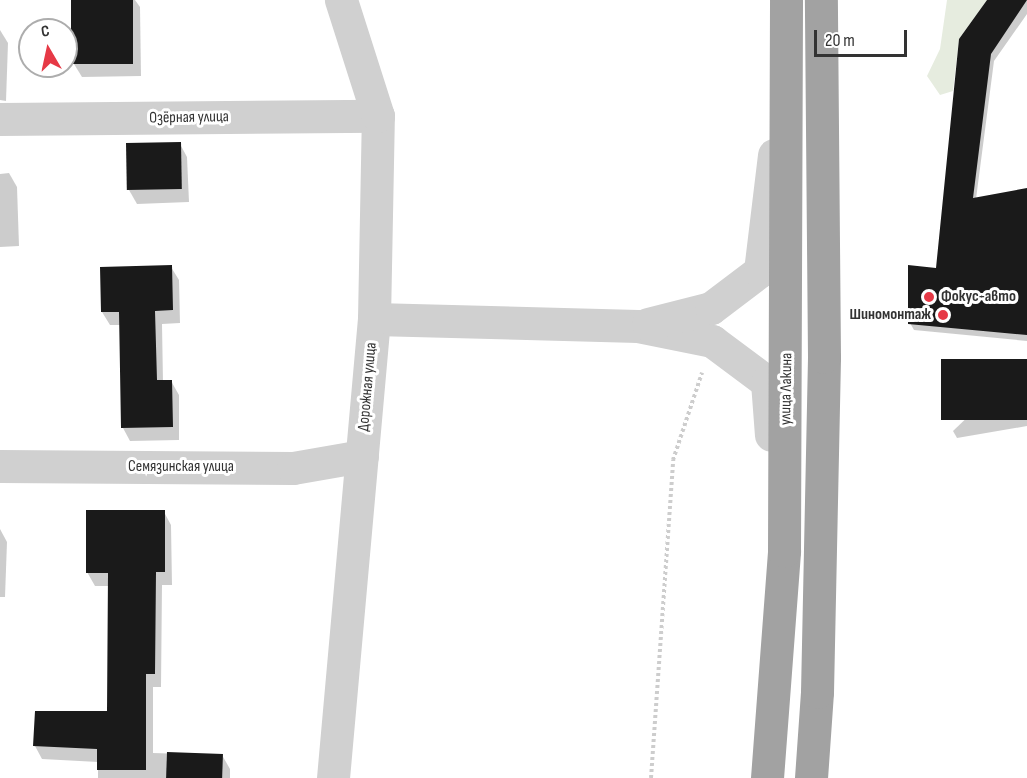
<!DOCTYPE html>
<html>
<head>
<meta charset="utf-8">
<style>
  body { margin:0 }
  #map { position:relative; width:1027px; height:778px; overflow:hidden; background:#fff; font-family:"Sofia Sans Condensed",sans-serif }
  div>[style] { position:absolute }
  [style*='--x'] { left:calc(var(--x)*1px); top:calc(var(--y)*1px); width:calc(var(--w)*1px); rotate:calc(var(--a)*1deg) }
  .green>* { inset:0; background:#e6ecdf }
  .shadow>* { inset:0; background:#0003 }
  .building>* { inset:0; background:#1a1a1a; transform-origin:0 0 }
  .path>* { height:4px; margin-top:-2px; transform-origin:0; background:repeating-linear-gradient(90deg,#cdcdcd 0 3px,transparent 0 6px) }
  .minor>* { height:33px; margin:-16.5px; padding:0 16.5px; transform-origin:16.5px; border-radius:16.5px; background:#d0d0d0 }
  .trunk>* { height:33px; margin:-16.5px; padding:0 16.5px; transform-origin:16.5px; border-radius:16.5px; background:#a2a2a2 }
  .dots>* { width:16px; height:16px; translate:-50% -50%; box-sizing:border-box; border:3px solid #fff; border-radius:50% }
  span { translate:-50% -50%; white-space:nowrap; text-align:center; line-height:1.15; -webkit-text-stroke:6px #fff; paint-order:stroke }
  .street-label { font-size:16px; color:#333 }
  .poi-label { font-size:16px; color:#333; font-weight:700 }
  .left { translate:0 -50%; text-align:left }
  .right { translate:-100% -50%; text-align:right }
  .north { position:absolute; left:18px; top:18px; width:60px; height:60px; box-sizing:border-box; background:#fff; border:2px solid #adadad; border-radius:50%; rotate:351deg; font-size:16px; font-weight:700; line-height:24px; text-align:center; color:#333 }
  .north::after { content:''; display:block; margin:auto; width:21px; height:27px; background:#e63946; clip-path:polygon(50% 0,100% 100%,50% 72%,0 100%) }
  .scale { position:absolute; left:814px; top:30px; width:93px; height:27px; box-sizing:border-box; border:3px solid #333; border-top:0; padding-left:8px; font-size:18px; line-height:21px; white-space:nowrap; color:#333; -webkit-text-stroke:4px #fff; paint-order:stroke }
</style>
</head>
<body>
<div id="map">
  <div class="green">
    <i style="clip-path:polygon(947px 0,987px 0,959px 39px,953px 91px,940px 95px,927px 76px,940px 49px)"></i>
  </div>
  <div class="shadow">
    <i style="clip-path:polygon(73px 0,135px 0,140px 7px,141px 76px,82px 77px,74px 64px)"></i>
    <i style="clip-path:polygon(989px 0,1027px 0,1027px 14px,994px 61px,976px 199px,1027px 190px,1027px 341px,914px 330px,910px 323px,937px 269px)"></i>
    <i style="clip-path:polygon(0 30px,8px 43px,6px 101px,0 100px)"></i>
    <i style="clip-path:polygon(180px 144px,187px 157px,189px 202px,137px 204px,129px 190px)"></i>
    <i style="clip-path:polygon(9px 173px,17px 187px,19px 246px,0 247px,0 174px)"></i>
    <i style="clip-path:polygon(171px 267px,179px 280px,180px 323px,162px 324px,163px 382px,171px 381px,179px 395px,179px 440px,130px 441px,123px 428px,121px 325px,110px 325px,102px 312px)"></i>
    <i style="clip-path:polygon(1027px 360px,1027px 426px,957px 438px,953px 431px)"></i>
    <i style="clip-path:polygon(164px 512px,171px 525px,172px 585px,162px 585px,161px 687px,153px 687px,153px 753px,222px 755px,230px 769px,230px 778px,98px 778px,98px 762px,42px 759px,35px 746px,108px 713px,110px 586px,95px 586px,87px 572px)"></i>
    <i style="clip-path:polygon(0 529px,7px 542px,5px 597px,0 597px)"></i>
  </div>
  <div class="building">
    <i style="left:71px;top:0;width:62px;height:64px"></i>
    <i style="clip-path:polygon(987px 0,1027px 0,991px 54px,973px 198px,1027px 188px,1027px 335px,908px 324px,908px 265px,936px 268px,959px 39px)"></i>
    <i style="left:181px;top:142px;width:47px;height:55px;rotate:89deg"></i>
    <i style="clip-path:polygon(172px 265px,173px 310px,155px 311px,157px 380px,172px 380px,173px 427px,121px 428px,119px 312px,101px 312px,100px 267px)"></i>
    <i style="left:1027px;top:359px;width:61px;height:86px;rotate:90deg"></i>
    <i style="clip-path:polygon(86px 510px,165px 510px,165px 572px,156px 572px,155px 674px,146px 674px,146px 770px,97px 770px,97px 749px,33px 746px,35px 711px,107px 711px,108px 573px,86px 573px)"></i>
    <i style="left:167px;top:752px;width:56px;height:26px;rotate:2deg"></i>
  </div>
  <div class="path">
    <i style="--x:651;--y:778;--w:319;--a:-86"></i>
    <i style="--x:673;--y:460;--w:92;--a:-71.6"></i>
  </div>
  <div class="minor">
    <i style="--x:0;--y:119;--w:378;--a:-0.5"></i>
    <i style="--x:374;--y:319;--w:264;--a:1.5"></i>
    <i style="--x:638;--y:326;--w:76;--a:11.5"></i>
    <i style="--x:712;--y:341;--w:69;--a:36.7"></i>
    <i style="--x:767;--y:382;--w:53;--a:85.7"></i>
    <i style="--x:648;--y:324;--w:65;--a:-14.3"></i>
    <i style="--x:711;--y:308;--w:61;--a:-37.1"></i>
    <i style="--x:760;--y:271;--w:117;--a:-83.1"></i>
    <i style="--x:0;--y:466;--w:293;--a:0.4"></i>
    <i style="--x:293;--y:468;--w:70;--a:-9.9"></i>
    <i style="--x:333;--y:778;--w:461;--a:-84.9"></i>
    <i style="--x:374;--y:319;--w:203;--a:-88.9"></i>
    <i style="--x:378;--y:116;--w:122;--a:-107.7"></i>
  </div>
  <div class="trunk">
    <i style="--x:767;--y:778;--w:228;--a:-85.7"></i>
    <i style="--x:784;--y:551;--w:551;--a:-89.79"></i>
    <i style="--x:811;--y:778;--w:86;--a:-86"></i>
    <i style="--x:817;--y:692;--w:335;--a:-88.8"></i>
    <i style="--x:824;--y:357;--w:357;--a:-90.5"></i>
  </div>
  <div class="dots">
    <i style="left:929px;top:297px;background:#e63946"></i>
    <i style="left:943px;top:315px;background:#e63946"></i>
  </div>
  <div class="street-label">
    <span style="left:189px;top:118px;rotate:-1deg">Озёрная улица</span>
    <span style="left:368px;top:387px;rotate:-85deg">Дорожная улица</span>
    <span style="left:787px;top:389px;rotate:-89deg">улица Лакина</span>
    <span style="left:181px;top:467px">Семязинская улица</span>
  </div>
  <div class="poi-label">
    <span class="left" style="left:941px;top:297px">Фокус-авто</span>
    <span class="right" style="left:931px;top:315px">Шиномонтаж</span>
  </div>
  <div class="north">С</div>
  <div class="scale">20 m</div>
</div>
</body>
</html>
